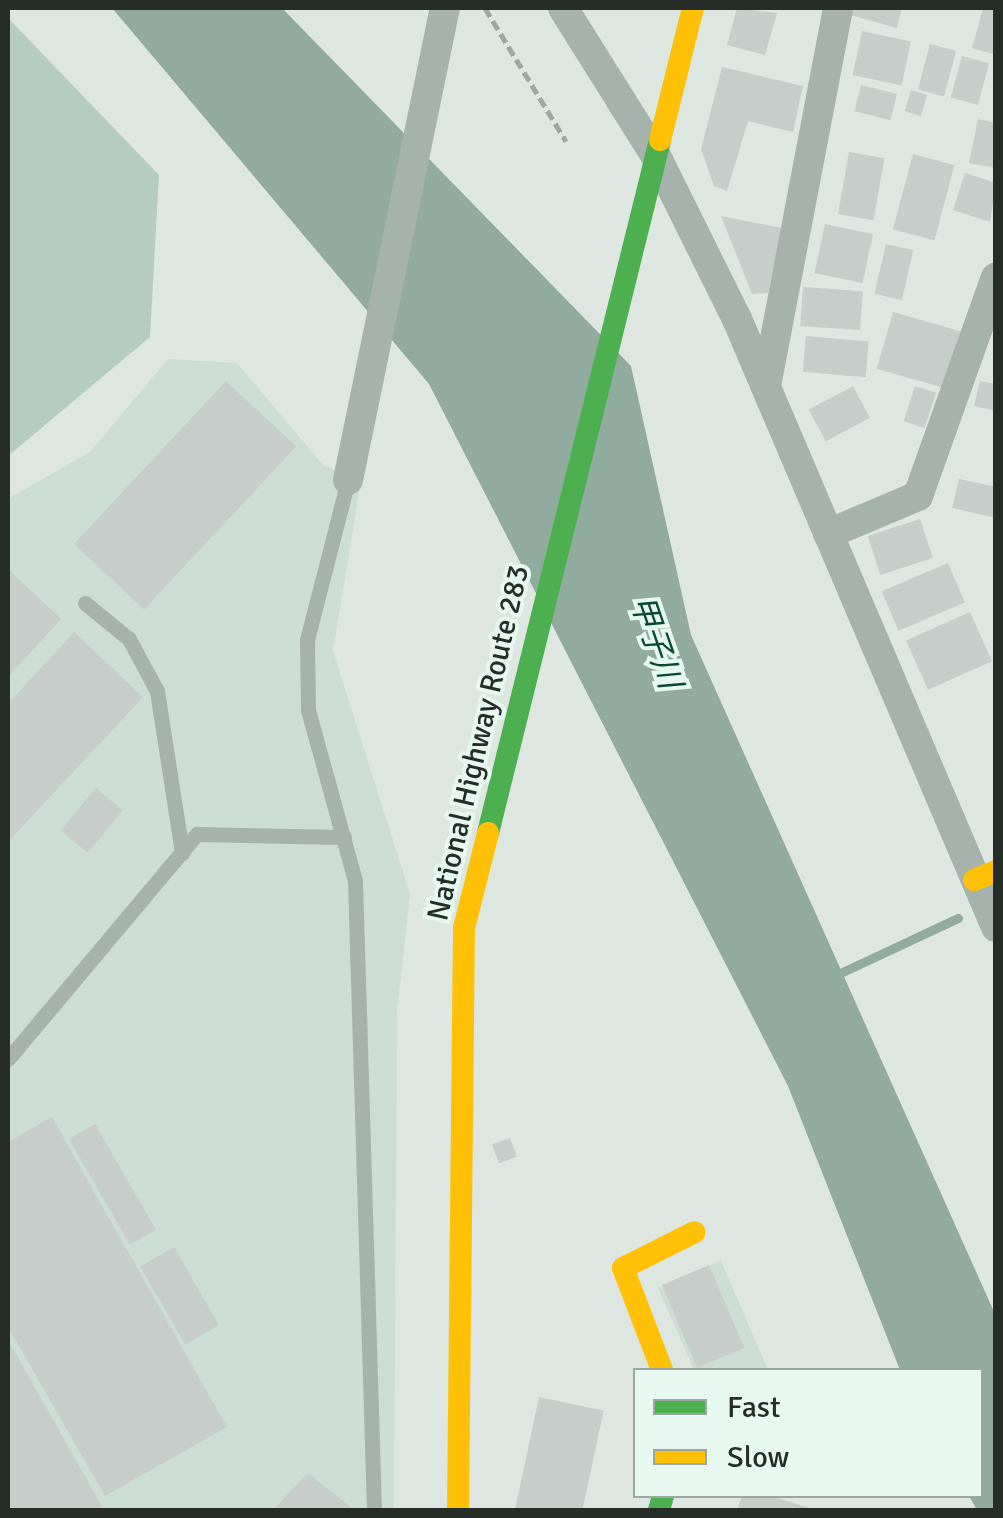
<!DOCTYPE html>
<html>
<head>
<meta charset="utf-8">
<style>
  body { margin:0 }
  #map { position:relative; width:1003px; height:1518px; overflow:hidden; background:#dde6e1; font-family:Signika,"Noto Sans JP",sans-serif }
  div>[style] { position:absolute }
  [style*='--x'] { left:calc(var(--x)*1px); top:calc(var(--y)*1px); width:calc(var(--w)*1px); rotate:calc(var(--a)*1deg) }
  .built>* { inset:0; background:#ccddd5 }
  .forest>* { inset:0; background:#b5ccc1 }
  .water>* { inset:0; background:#91ab9e }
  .stream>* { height:9px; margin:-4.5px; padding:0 4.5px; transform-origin:4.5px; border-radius:4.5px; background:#91ab9e }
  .building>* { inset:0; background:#c7cdca; transform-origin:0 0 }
  .path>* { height:5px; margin-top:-2.5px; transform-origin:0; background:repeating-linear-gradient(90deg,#9ea7a3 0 10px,transparent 0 15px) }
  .lane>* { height:15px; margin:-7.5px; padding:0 7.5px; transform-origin:7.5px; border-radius:7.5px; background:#a6b2ac }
  .street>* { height:30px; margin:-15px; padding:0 15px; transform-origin:15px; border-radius:15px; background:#a6b2ac }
  .fast>* { height:22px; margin:-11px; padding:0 11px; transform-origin:11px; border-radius:11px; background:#4caf50 }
  .slow>* { height:22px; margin:-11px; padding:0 11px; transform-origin:11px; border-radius:11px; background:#ffc107 }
  span { translate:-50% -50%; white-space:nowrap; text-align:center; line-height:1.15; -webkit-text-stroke:8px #e6f8ef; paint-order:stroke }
  .street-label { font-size:30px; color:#262d29 }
  .water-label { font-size:32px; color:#074b34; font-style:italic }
  .frame { position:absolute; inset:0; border:10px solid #262d29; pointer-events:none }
  .legend { position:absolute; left:633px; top:1368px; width:350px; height:130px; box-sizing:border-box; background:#e6f8ef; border:2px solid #99a7a0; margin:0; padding:12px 18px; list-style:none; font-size:30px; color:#262d29 }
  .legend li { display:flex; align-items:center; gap:20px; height:50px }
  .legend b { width:50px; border:2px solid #99a7a0 }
</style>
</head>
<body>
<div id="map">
  <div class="built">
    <i style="clip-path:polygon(168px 359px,237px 363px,323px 465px,361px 480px,333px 651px,410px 894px,397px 1012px,394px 1510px,8px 1510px,8px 499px,90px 452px)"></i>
    <i style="clip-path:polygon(721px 1261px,768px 1370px,694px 1370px,658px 1288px)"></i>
  </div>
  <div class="forest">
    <i style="clip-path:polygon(8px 18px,159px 175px,150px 337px,8px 456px)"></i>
  </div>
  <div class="water">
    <i style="clip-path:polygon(112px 8px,282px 8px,631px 366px,691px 635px,995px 1314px,995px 1510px,977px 1510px,969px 1496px,980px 1496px,980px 1370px,900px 1370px,788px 1086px,429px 384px)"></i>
  </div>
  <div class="stream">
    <i style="--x:834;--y:976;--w:137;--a:-25.1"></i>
  </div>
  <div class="building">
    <i style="clip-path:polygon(737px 8px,777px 13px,765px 55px,727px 45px)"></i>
    <i style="clip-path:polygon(853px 8px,902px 8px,897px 28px,851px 15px)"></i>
    <i style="clip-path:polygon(983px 8px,996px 8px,996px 55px,972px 48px)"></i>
    <i style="left:862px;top:31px;width:50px;height:45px;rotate:12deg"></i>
    <i style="left:930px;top:44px;width:27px;height:47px;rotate:15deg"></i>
    <i style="left:962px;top:56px;width:28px;height:43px;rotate:15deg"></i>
    <i style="clip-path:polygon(722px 67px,803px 86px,793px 132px,748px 121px,727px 191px,714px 186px,701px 149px)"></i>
    <i style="left:861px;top:85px;width:37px;height:27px;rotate:14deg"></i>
    <i style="left:911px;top:90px;width:17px;height:22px;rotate:17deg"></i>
    <i style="clip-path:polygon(978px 119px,996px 123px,996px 168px,969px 163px)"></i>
    <i style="left:849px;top:152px;width:36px;height:63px;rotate:10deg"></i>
    <i style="left:913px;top:154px;width:43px;height:78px;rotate:15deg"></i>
    <i style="clip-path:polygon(965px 173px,996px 183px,990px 222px,953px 210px)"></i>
    <i style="clip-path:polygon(721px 216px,782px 228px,768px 293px,752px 294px)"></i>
    <i style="left:825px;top:224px;width:49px;height:50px;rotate:12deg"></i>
    <i style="left:886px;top:244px;width:28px;height:51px;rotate:13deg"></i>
    <i style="left:803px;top:287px;width:60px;height:39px;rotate:4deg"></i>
    <i style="left:893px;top:312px;width:71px;height:59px;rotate:16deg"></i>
    <i style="left:806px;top:336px;width:63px;height:36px;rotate:5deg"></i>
    <i style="left:226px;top:381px;width:96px;height:223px;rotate:43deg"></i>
    <i style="clip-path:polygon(980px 381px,996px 384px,996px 411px,974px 406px)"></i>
    <i style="left:853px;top:386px;width:36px;height:50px;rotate:62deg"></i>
    <i style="left:915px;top:386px;width:22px;height:37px;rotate:18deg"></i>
    <i style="clip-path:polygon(959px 479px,996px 487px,996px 518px,952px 508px)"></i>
    <i style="left:920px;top:519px;width:41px;height:55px;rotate:72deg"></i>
    <i style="left:948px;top:563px;width:43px;height:72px;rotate:67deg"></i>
    <i style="clip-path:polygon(8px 569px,61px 619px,8px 677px)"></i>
    <i style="left:970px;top:612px;width:54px;height:70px;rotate:66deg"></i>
    <i style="clip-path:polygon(74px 632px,143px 697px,8px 842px,8px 704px)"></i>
    <i style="left:96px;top:788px;width:35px;height:55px;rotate:40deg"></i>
    <i style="clip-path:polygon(52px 1117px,227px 1427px,105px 1496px,8px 1327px,8px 1142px)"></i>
    <i style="left:95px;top:1124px;width:122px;height:30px;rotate:60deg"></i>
    <i style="left:510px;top:1138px;width:20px;height:19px;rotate:70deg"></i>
    <i style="left:174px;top:1247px;width:90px;height:39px;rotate:60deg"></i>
    <i style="left:709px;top:1265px;width:90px;height:51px;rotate:67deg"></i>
    <i style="clip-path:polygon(8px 1340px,104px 1510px,8px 1510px)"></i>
    <i style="left:539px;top:1397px;width:66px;height:116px;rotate:12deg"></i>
    <i style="clip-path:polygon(308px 1473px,354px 1510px,273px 1510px)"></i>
    <i style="clip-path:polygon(742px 1496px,771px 1496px,816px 1510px,737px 1510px)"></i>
  </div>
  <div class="path">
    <i style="--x:485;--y:8;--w:156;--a:58.7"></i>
  </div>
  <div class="lane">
    <i style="--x:348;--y:480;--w:165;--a:104.4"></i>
    <i style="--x:307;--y:640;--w:70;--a:89.2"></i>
    <i style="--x:308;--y:710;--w:177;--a:74.6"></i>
    <i style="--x:355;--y:881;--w:629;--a:88.27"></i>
    <i style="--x:85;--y:603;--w:57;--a:39.3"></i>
    <i style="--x:129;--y:639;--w:59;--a:61.7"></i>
    <i style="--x:157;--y:691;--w:164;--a:81.2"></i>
    <i style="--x:8;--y:1059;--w:294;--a:-50"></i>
    <i style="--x:197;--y:834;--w:147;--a:1.2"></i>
  </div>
  <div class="street">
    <i style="--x:563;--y:8;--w:175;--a:57.9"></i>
    <i style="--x:656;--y:156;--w:182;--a:63.6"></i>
    <i style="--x:737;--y:319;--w:661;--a:66.93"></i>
    <i style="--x:766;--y:386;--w:385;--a:-79.2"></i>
    <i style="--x:348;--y:480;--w:482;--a:-78.4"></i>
    <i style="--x:828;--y:534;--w:98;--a:-22.9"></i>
    <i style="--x:918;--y:496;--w:232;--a:-70.4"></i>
  </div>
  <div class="fast">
    <i style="--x:488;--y:833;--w:714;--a:-76.06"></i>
    <i style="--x:659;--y:1510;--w:15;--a:-74"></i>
  </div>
  <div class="slow">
    <i style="--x:660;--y:140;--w:136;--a:-76"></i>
    <i style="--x:974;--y:880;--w:24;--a:-22"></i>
    <i style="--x:662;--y:1370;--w:109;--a:-110.9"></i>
    <i style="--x:623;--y:1268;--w:80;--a:-26.6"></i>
    <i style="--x:458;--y:1510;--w:582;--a:-89.41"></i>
    <i style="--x:464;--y:928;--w:98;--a:-75.8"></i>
  </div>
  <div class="street-label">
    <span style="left:479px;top:743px;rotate:-77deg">National Highway Route 283</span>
  </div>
  <div class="water-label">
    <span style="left:655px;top:642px;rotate:71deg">甲子川</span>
  </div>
  <div class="frame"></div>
  <ul class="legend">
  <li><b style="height:12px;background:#4caf50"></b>Fast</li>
  <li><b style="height:12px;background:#ffc107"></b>Slow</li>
  </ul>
</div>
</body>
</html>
